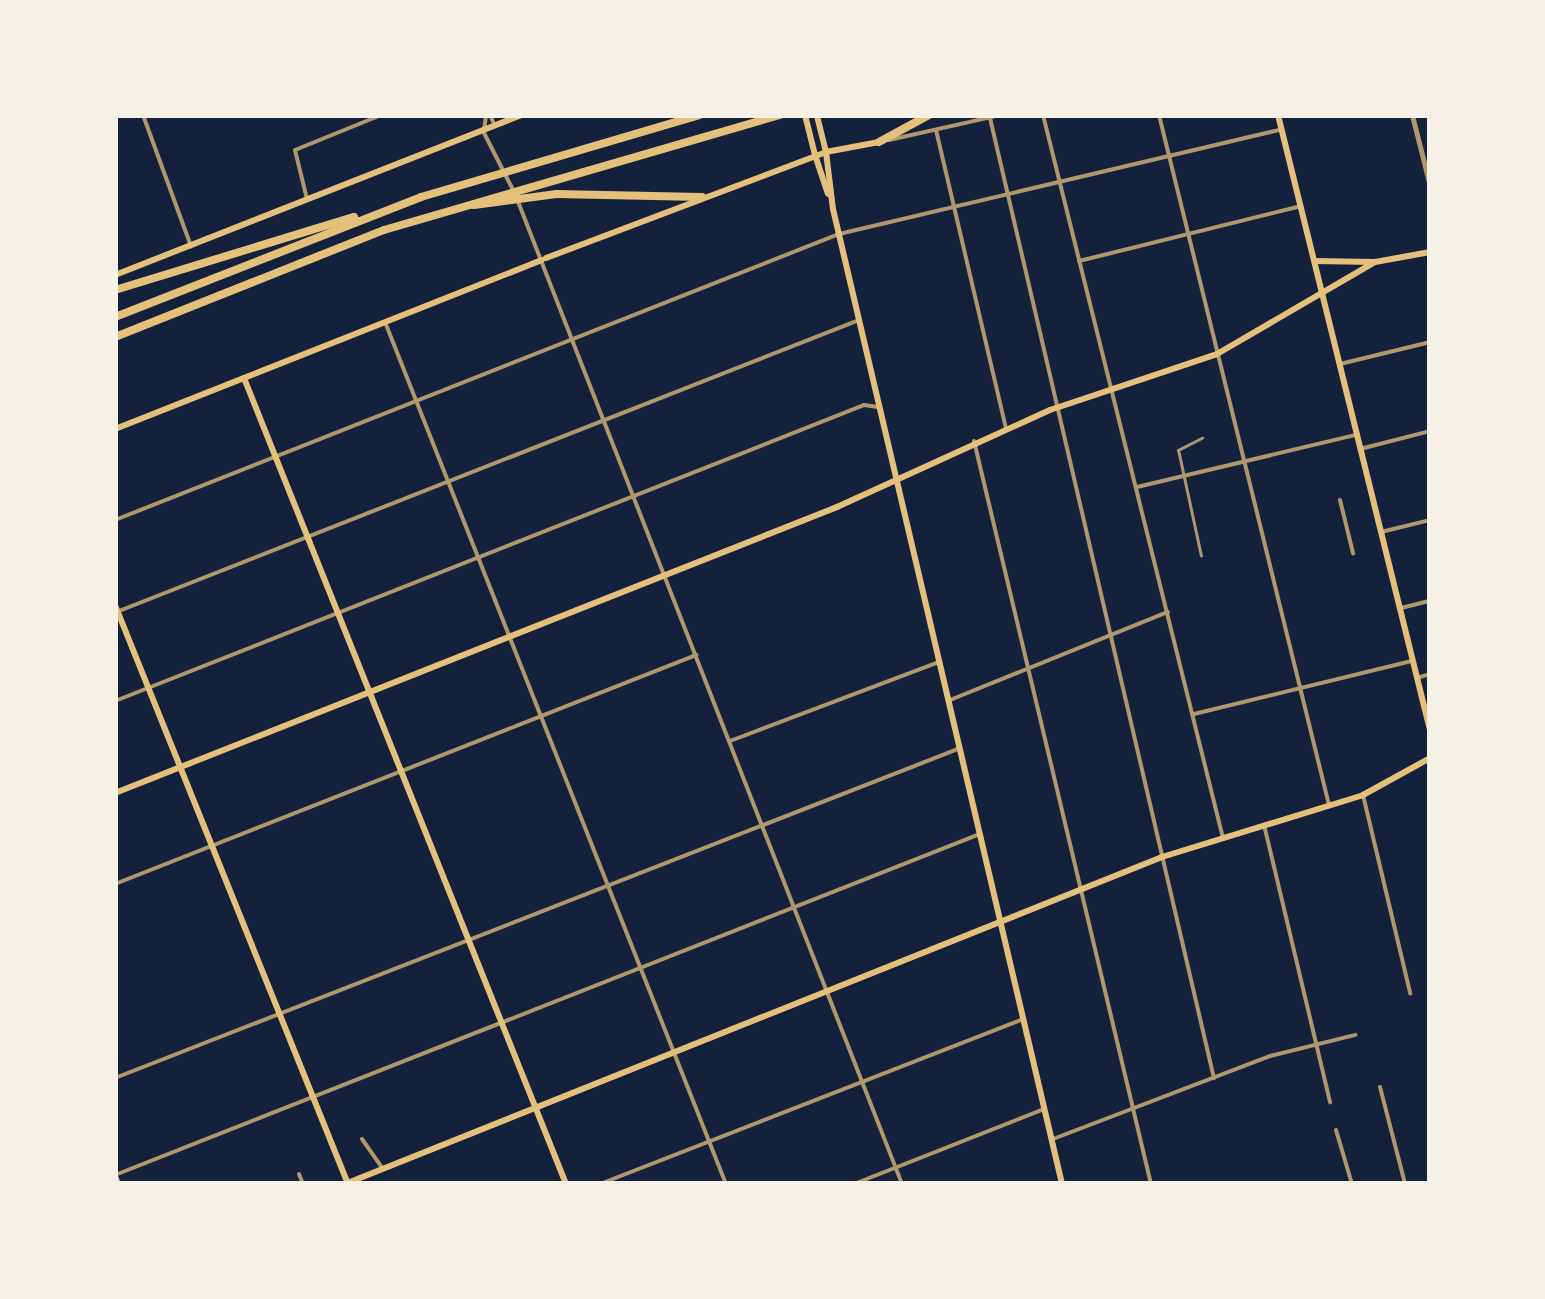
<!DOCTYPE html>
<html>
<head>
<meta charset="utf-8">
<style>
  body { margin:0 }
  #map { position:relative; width:1545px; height:1299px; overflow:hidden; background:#14213d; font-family:Montserrat,sans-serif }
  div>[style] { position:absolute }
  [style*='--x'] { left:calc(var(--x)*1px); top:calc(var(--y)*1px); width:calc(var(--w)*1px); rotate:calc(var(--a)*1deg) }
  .service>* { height:2.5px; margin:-1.25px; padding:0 1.25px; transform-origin:1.25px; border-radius:1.25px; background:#b1986c }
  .minor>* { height:4px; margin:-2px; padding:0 2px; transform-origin:2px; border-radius:2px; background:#b1986c }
  .tertiary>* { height:5px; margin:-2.5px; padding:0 2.5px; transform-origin:2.5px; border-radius:2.5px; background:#b1986c }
  .secondary>* { height:6px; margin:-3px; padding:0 3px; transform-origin:3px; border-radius:3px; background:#e5c07b }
  .primary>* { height:6px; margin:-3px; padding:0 3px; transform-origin:3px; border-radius:3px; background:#e5c07b }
  .motorway>* { height:8px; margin:-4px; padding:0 4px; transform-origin:4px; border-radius:4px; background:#e5c07b }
  span { translate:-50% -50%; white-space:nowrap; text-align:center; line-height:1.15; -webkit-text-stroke:10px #f6f1e7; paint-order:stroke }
  .frame { position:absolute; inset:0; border:118px solid #f6f1e7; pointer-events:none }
</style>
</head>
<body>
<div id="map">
  <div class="service">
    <i style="--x:1201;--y:556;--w:108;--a:-102.2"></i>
    <i style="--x:1178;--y:450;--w:27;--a:-27"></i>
  </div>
  <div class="minor">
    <i style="--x:143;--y:115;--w:140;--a:69.9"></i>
    <i style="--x:490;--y:115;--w:12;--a:66"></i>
    <i style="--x:1043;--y:115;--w:745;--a:76.02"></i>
    <i style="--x:1159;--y:115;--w:711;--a:76.16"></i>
    <i style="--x:990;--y:118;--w:986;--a:76.87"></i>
    <i style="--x:484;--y:130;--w:15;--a:-82"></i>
    <i style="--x:936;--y:130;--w:306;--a:76.8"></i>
    <i style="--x:484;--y:133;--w:64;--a:63"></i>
    <i style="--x:889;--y:140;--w:115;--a:-12.6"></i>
    <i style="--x:307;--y:199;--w:50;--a:-103.8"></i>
    <i style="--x:295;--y:150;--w:93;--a:-22.1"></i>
    <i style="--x:517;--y:199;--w:1058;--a:68.65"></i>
    <i style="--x:1079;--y:261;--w:229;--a:-13.9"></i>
    <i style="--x:385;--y:322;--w:927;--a:68.42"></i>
    <i style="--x:1340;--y:364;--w:93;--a:-13.7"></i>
    <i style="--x:974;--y:441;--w:764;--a:76.6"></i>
    <i style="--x:1360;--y:449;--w:72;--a:-14.4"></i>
    <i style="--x:1137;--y:487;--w:225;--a:-13.4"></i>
    <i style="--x:1340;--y:500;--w:55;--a:76.2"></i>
    <i style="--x:115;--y:520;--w:778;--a:-21.56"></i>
    <i style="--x:839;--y:234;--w:455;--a:-13.3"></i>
    <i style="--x:1381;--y:532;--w:50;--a:-13.8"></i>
    <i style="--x:1401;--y:608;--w:30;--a:-14"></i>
    <i style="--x:119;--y:611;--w:795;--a:-21.47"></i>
    <i style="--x:1417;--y:678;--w:14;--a:-17"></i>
    <i style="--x:950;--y:700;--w:235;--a:-22"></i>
    <i style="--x:115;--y:701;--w:805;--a:-21.56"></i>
    <i style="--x:864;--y:405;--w:14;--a:8"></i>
    <i style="--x:1194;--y:714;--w:224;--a:-13.7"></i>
    <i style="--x:730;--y:741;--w:223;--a:-20.7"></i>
    <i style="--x:1363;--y:795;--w:204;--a:76.6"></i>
    <i style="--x:1265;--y:829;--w:281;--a:76.6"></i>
    <i style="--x:115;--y:884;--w:625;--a:-21.51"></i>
    <i style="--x:1430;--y:1020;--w:38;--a:90"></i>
    <i style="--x:115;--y:1078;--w:905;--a:-21.32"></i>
    <i style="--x:1380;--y:1087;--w:100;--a:75.5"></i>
    <i style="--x:1336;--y:1130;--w:56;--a:73.5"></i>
    <i style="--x:362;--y:1139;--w:37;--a:55"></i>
    <i style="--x:1053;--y:1139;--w:232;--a:-20.9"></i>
    <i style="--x:1270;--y:1056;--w:88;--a:-13.9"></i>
    <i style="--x:299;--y:1174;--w:11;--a:68"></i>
    <i style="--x:115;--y:1175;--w:930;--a:-21.52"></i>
    <i style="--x:600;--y:1184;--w:454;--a:-21.3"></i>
    <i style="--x:854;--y:1184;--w:204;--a:-21.5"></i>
  </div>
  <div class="tertiary">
    <i style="--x:1412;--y:115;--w:73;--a:75.8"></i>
  </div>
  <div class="secondary">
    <i style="--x:1278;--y:115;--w:634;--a:76.12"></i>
    <i style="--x:879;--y:142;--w:54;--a:169.3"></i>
    <i style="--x:826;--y:152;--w:57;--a:83"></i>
    <i style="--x:833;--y:209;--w:1002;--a:76.78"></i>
    <i style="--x:815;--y:155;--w:41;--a:71.6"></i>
    <i style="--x:1315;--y:261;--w:59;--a:1"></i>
    <i style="--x:244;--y:378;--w:868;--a:68.22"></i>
    <i style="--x:115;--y:605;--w:624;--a:68.08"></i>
    <i style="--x:115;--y:793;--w:777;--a:-21.61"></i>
    <i style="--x:837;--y:507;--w:234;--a:-24.5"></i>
    <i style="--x:1050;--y:410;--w:176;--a:-18.5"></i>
    <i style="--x:1217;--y:354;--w:183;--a:-30.2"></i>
    <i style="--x:1375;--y:262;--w:56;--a:-10.3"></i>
    <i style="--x:345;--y:1184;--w:880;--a:-21.81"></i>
    <i style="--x:1162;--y:857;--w:210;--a:-17.1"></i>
    <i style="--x:1363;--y:795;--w:77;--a:-28.9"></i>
  </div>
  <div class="primary">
    <i style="--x:805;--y:115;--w:41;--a:76"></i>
    <i style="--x:546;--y:258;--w:299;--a:-20.7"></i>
    <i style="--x:826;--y:152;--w:38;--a:-104"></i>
    <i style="--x:115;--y:275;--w:437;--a:-21.5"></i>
    <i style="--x:115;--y:429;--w:459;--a:-21.6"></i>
    <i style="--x:115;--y:1176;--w:9;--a:69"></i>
  </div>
  <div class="motorway">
    <i style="--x:879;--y:142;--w:57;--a:-28.4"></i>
    <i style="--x:474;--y:205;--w:83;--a:-7.6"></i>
    <i style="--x:556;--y:194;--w:146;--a:1.2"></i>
    <i style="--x:115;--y:290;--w:250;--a:-17"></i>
    <i style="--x:115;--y:317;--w:329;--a:-21.4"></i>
    <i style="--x:421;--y:197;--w:290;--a:-16.4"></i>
    <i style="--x:115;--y:337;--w:289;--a:-21.7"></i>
    <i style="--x:384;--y:230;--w:413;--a:-16.2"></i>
  </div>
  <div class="frame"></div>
</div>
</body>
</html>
